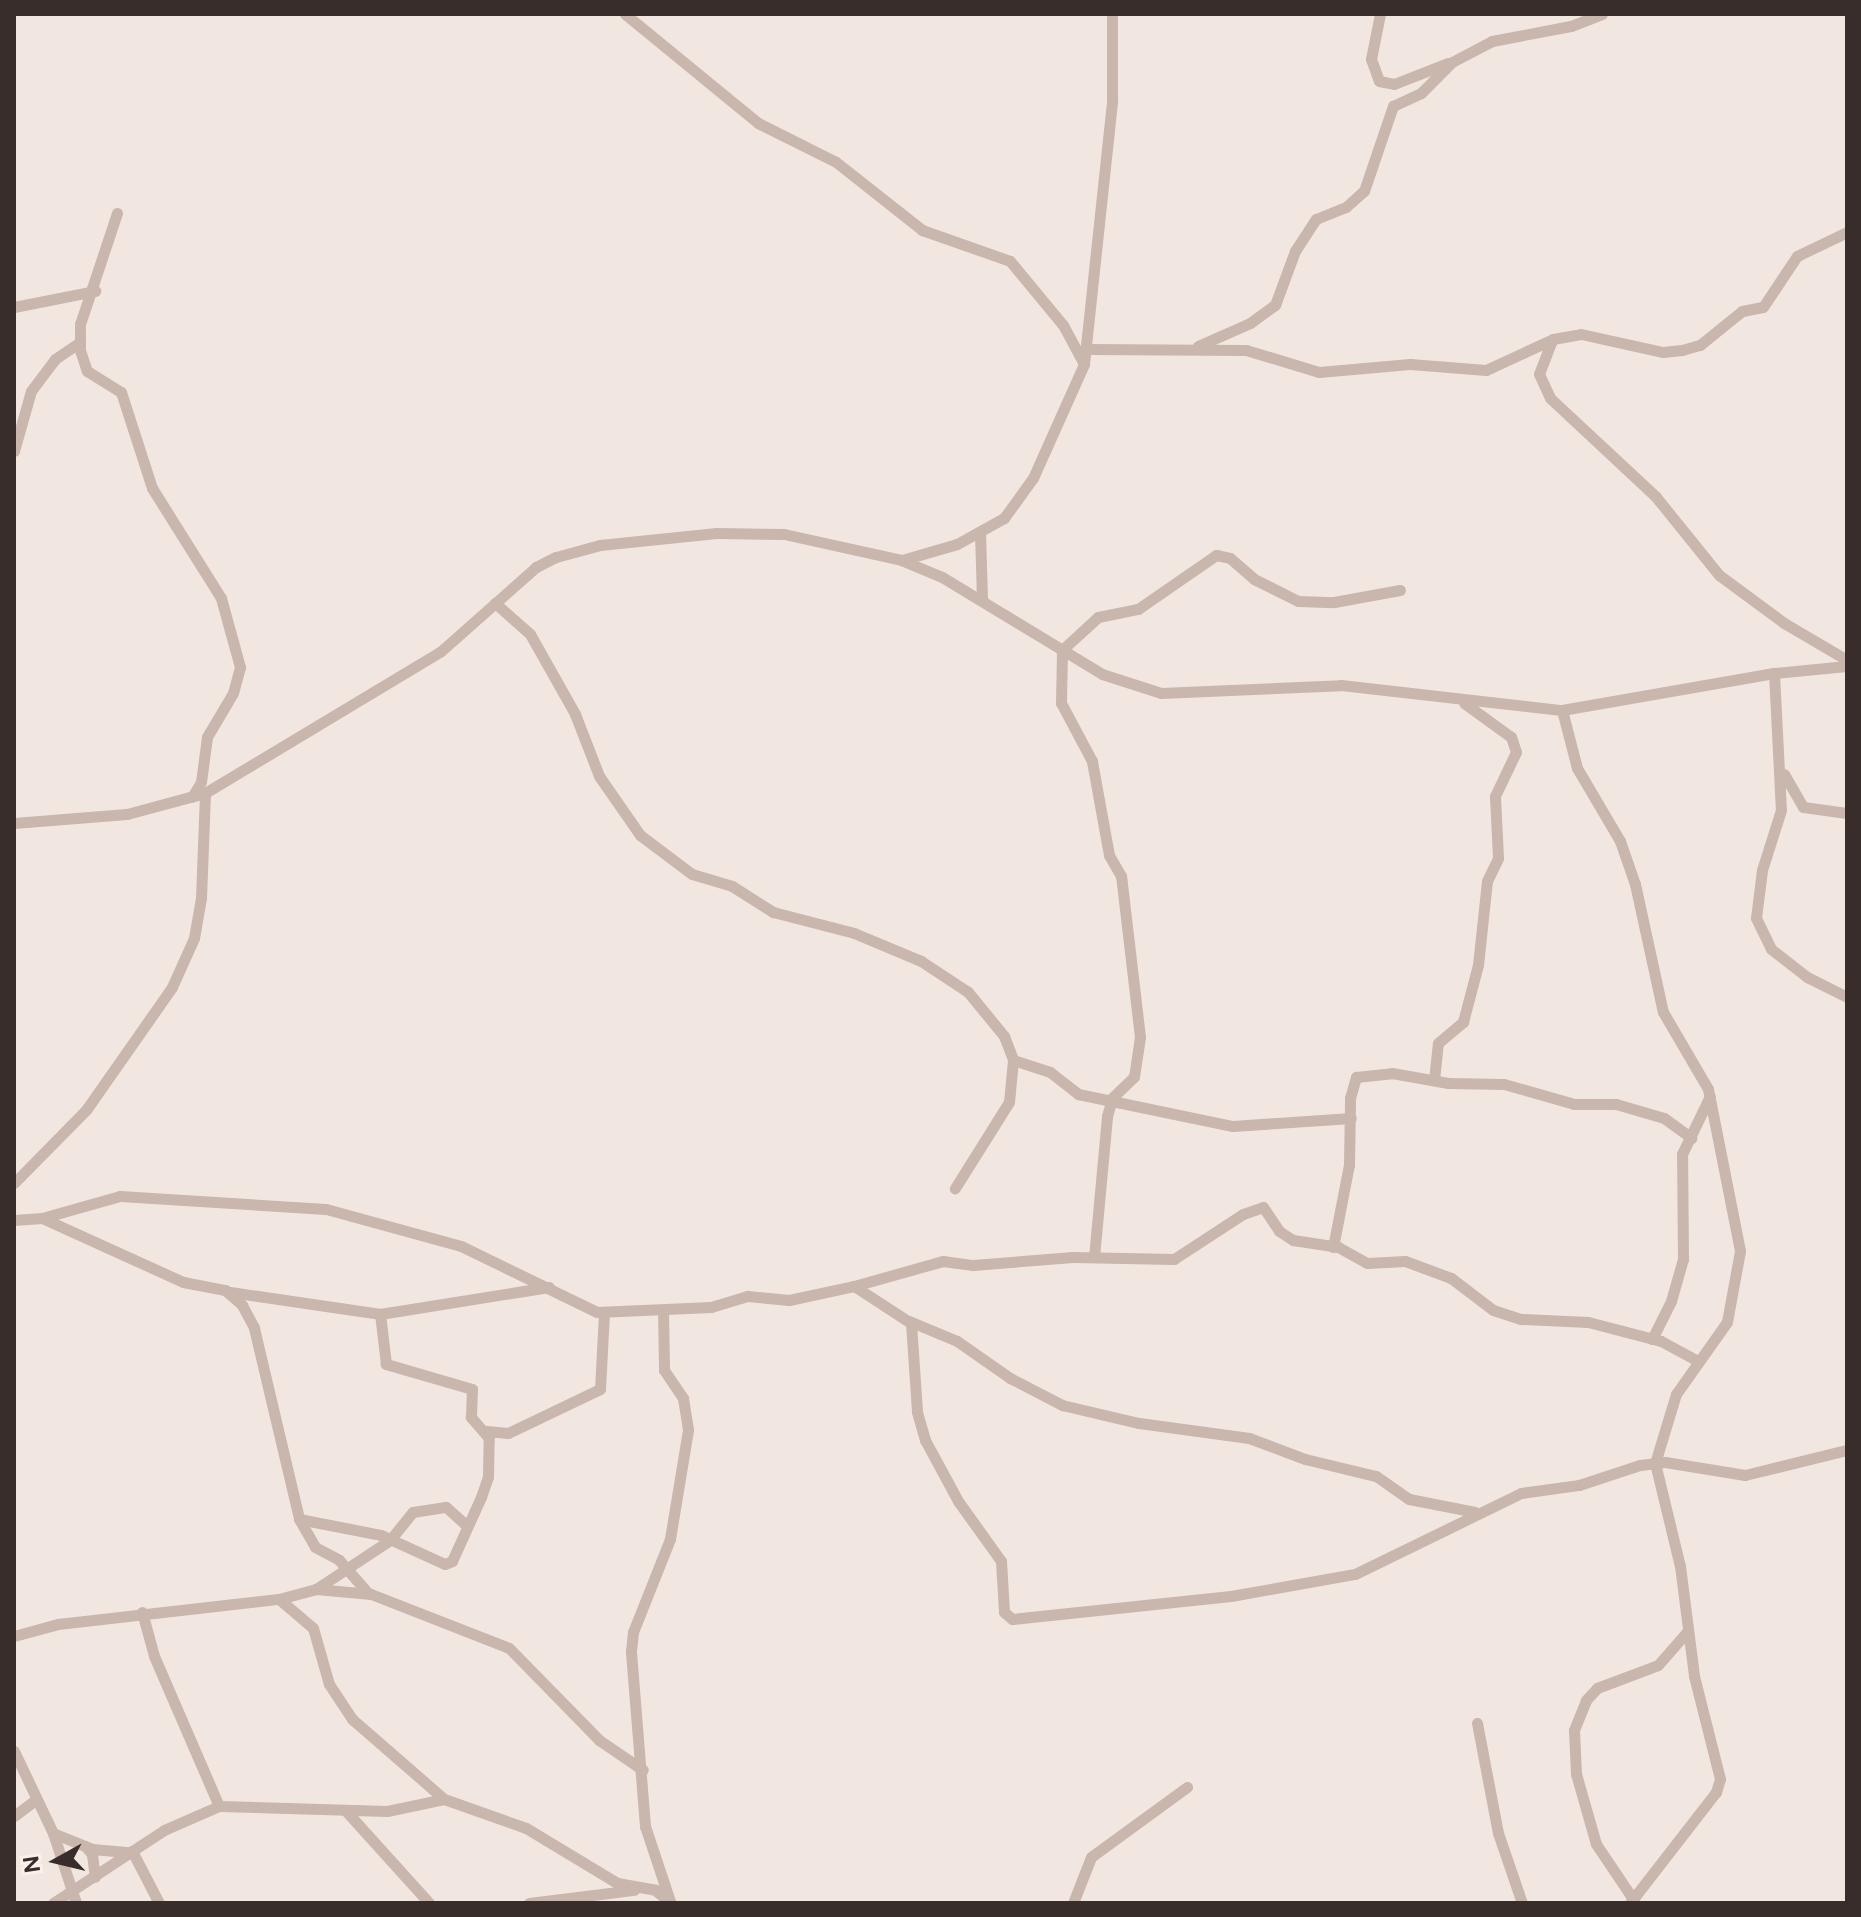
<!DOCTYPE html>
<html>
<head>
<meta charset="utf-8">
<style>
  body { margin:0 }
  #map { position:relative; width:1861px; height:1917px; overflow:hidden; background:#f2e7e0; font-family:Figtree,sans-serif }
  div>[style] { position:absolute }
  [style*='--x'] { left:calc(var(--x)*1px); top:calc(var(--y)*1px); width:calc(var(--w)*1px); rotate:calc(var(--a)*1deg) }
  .minor>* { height:11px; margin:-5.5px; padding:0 5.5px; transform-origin:5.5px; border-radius:5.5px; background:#c9b6ac }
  span { translate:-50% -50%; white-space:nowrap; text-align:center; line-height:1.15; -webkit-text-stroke:6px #f9f2ec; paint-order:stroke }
  .frame { position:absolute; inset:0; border:16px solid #382d2b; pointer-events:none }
  .north { position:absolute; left:16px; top:1821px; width:80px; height:80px; -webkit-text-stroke:6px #f9f2ec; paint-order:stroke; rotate:262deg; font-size:22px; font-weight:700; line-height:32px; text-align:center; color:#382d2b }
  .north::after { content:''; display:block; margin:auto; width:28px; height:36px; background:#382d2b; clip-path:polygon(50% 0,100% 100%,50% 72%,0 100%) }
</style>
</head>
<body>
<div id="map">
  <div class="minor">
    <i style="--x:625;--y:14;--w:172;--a:39.3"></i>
    <i style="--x:758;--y:123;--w:87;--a:26.6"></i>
    <i style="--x:836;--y:162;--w:110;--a:38.3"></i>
    <i style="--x:922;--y:230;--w:93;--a:19.4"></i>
    <i style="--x:1010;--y:261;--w:83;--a:50.4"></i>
    <i style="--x:1063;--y:325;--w:44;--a:61.7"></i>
    <i style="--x:1380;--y:14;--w:46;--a:101.3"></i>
    <i style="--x:1371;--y:59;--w:23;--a:70"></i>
    <i style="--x:1379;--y:81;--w:15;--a:11"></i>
    <i style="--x:1394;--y:84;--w:58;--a:-21.3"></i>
    <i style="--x:117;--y:213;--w:117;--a:108.4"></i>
    <i style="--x:80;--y:324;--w:26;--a:90"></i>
    <i style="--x:80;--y:350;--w:22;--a:72"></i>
    <i style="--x:87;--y:371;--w:40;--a:32"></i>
    <i style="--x:121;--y:392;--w:101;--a:72.1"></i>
    <i style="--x:152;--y:488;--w:130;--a:57.9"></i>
    <i style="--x:221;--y:598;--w:72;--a:74.6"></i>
    <i style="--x:240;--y:667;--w:27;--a:105"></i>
    <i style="--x:233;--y:693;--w:51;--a:120.6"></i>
    <i style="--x:207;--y:737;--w:45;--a:97.6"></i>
    <i style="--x:201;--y:782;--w:17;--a:121"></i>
    <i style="--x:14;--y:307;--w:83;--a:-11.2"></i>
    <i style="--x:1552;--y:340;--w:36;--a:111"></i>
    <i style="--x:1539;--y:374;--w:26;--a:65"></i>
    <i style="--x:1550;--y:398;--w:145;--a:43"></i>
    <i style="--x:1656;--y:497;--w:100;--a:51.1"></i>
    <i style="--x:1719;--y:575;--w:81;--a:36.4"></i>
    <i style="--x:1784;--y:623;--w:73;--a:30.4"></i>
    <i style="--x:1198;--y:346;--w:57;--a:-23.9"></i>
    <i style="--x:1250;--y:323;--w:31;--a:-36"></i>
    <i style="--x:1275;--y:305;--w:58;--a:-69.7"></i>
    <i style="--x:1295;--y:251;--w:38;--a:-57"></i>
    <i style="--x:1316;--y:219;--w:32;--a:-22"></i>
    <i style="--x:1346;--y:207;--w:24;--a:-42"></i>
    <i style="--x:1364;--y:191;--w:90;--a:-71.2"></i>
    <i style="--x:1393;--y:106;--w:31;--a:-25"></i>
    <i style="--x:1421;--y:93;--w:44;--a:-45"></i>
    <i style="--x:1452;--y:62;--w:45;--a:-27.7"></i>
    <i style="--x:1492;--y:41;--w:80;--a:-10.8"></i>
    <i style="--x:1571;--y:26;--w:33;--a:-21"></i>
    <i style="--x:1085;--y:349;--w:161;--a:0.4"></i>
    <i style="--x:1246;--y:350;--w:76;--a:16.8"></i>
    <i style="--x:1319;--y:372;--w:91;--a:-5"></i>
    <i style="--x:1410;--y:364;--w:76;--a:4.5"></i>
    <i style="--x:1486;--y:370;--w:74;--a:-24.8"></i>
    <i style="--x:1553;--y:339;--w:28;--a:-10"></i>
    <i style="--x:1581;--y:334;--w:84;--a:12.4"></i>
    <i style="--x:1663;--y:352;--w:19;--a:-6"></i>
    <i style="--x:1682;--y:350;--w:19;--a:-16"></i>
    <i style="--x:1700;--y:345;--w:54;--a:-39"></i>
    <i style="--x:1742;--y:311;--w:21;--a:-11"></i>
    <i style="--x:1763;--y:307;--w:61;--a:-56.3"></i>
    <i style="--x:1797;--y:256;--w:55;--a:-25.6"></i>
    <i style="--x:14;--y:451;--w:62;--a:-74.2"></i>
    <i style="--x:31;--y:391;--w:40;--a:-53"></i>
    <i style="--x:55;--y:359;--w:29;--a:-34"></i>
    <i style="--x:980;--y:532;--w:68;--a:88.3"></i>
    <i style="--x:902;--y:560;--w:57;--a:-16.2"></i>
    <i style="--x:957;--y:544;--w:54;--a:-29"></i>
    <i style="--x:1004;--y:518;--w:49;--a:-54.1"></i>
    <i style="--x:1033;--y:478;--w:125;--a:-65.9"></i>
    <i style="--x:1084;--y:364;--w:265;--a:-83.9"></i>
    <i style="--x:1112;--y:100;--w:86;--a:-90"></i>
    <i style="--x:495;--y:603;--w:47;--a:41.5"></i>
    <i style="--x:530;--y:634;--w:92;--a:60.6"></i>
    <i style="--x:575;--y:714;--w:66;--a:68.8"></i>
    <i style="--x:599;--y:776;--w:72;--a:55.2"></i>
    <i style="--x:640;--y:835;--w:65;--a:36.9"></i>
    <i style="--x:692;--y:874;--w:42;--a:16.7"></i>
    <i style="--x:732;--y:886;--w:49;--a:32.4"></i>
    <i style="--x:773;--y:912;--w:84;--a:14.5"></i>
    <i style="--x:854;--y:933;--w:73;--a:22.7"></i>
    <i style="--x:921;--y:961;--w:56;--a:33.4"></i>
    <i style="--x:968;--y:992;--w:57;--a:50.7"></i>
    <i style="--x:1004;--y:1036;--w:26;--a:69"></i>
    <i style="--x:1013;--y:1060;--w:42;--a:95.4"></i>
    <i style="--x:1009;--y:1102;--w:102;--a:122.1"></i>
    <i style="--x:1774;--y:673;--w:137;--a:87.1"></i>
    <i style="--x:1781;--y:810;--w:63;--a:107.6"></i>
    <i style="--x:1762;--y:870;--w:48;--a:97.1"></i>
    <i style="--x:1756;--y:918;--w:34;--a:64"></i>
    <i style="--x:1771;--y:949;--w:46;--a:37.9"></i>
    <i style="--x:1807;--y:977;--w:45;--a:26.6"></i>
    <i style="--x:1562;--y:710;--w:60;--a:75.5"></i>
    <i style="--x:1577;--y:768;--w:85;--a:59.5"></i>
    <i style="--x:1620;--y:841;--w:46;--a:70.8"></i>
    <i style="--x:1635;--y:884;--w:131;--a:77.7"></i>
    <i style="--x:1663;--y:1012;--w:89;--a:59.7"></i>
    <i style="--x:1708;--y:1089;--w:165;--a:78.8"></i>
    <i style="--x:1740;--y:1251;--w:72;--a:100.4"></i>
    <i style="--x:1727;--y:1322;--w:88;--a:125.3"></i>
    <i style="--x:1676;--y:1394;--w:72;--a:106.9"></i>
    <i style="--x:1655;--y:1463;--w:106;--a:76.4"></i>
    <i style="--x:1680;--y:1566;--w:111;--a:82.7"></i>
    <i style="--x:1694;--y:1676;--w:106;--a:75.8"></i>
    <i style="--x:1720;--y:1779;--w:14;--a:107"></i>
    <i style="--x:1716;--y:1792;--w:140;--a:127.8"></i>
    <i style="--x:1784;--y:774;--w:38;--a:60"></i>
    <i style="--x:1803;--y:807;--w:44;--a:7.8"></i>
    <i style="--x:14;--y:823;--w:113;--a:-4.6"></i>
    <i style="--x:127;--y:814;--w:81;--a:-15.1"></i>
    <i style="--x:205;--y:793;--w:274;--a:-31"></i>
    <i style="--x:440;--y:652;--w:128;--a:-41.5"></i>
    <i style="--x:536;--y:567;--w:22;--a:-27"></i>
    <i style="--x:556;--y:557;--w:46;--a:-15.3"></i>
    <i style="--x:600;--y:545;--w:117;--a:-5.9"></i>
    <i style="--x:716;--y:533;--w:68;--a:0.8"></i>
    <i style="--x:784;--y:534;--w:120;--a:12.5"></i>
    <i style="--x:901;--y:560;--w:44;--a:22.5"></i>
    <i style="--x:942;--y:577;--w:187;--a:31.2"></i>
    <i style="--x:1102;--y:674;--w:62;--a:17.9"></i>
    <i style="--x:1161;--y:693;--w:180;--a:-2.5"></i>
    <i style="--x:1341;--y:685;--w:222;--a:6.5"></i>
    <i style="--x:1562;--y:710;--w:215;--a:-9.9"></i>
    <i style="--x:1774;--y:673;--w:73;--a:-5.5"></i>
    <i style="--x:1013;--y:1060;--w:39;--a:18"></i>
    <i style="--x:1050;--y:1072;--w:36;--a:38"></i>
    <i style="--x:1078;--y:1094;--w:158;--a:11.7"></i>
    <i style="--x:1233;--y:1126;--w:118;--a:-3.9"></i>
    <i style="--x:1434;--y:1080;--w:37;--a:-84"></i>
    <i style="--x:1438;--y:1043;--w:33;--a:-40"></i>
    <i style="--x:1463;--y:1022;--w:59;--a:-75.3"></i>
    <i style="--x:1478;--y:965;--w:84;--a:-83.9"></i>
    <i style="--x:1487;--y:881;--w:25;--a:-64"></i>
    <i style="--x:1498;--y:858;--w:62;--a:-92.8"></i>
    <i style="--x:1495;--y:796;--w:49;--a:-64.5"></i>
    <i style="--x:1516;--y:752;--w:16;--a:-108"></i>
    <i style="--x:1511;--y:737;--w:58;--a:-144.1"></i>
    <i style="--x:14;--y:1183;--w:103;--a:-45.4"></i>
    <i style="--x:86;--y:1110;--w:150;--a:-55"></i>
    <i style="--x:172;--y:987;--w:54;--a:-65.8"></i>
    <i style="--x:194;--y:938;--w:41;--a:-80.1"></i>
    <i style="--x:201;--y:898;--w:105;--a:-87.8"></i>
    <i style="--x:42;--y:1218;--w:155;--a:24.4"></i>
    <i style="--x:183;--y:1282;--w:43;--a:10.8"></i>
    <i style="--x:225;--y:1290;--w:23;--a:41"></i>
    <i style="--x:242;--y:1305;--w:26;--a:62"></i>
    <i style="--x:254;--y:1328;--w:196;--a:76.7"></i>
    <i style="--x:299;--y:1519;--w:32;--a:60"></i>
    <i style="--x:315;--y:1547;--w:27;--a:28"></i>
    <i style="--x:339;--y:1560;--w:44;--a:48.7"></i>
    <i style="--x:14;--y:1220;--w:28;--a:-4"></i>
    <i style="--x:42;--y:1218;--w:81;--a:-15.8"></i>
    <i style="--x:120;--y:1196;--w:206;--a:3.6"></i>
    <i style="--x:326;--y:1209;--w:140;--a:15.3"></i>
    <i style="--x:461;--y:1246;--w:151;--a:25.9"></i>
    <i style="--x:597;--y:1312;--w:114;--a:-2.5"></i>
    <i style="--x:711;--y:1307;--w:38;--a:-17"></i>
    <i style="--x:747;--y:1296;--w:42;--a:5.4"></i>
    <i style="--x:789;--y:1300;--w:66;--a:-12.2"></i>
    <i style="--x:854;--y:1286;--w:68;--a:33"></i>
    <i style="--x:911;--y:1323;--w:89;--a:86.1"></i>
    <i style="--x:917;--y:1412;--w:29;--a:74"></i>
    <i style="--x:925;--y:1440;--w:69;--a:61.6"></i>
    <i style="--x:958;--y:1501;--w:74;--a:54.4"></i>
    <i style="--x:1001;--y:1561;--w:51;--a:86.6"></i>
    <i style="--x:1004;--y:1612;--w:11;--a:41"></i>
    <i style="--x:1012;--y:1619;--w:220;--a:-6"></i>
    <i style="--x:1231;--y:1596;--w:126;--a:-10.1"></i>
    <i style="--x:1355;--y:1574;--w:185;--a:-26"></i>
    <i style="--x:1521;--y:1493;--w:59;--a:-7.9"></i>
    <i style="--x:1579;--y:1485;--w:64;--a:-18.2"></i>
    <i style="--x:1640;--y:1465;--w:25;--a:-7"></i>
    <i style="--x:1665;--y:1462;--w:81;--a:9.2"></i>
    <i style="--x:1745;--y:1475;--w:105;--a:-13.8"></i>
    <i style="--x:1333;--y:1247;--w:84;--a:-79"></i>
    <i style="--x:1349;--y:1165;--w:67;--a:-89.1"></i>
    <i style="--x:1350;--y:1098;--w:22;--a:-74"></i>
    <i style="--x:1356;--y:1077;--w:36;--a:-6"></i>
    <i style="--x:1392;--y:1073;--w:57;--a:10.1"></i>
    <i style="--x:1448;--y:1083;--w:56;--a:1"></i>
    <i style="--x:1504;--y:1084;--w:73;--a:15.9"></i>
    <i style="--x:1574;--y:1104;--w:42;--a:0"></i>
    <i style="--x:1616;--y:1104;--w:50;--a:16.3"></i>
    <i style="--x:1664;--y:1118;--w:34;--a:36"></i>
    <i style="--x:1094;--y:1257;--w:142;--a:-84.7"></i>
    <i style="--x:1107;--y:1116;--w:19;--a:-74"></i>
    <i style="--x:1112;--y:1098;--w:30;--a:-44"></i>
    <i style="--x:1134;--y:1077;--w:40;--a:-81.5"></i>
    <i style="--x:1140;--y:1037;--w:162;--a:-96.7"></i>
    <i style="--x:1121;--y:876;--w:24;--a:-120"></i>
    <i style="--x:1109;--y:855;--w:96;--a:-100.3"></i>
    <i style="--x:1092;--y:761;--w:66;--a:-118.1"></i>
    <i style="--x:1061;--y:703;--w:53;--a:-88.9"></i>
    <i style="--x:1062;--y:650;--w:49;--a:-42.5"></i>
    <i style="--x:1098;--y:617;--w:41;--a:-11.3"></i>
    <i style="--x:1138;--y:609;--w:95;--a:-34.7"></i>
    <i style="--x:1216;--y:555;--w:14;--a:12"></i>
    <i style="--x:1230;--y:558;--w:32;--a:41"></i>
    <i style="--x:1254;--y:579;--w:49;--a:26.6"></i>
    <i style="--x:1298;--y:601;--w:36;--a:2"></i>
    <i style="--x:1334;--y:602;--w:67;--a:-10.3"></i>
    <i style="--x:854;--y:1286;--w:92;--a:-15.7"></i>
    <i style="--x:943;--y:1261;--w:30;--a:8"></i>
    <i style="--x:973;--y:1265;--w:100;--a:-4.6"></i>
    <i style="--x:1073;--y:1257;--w:101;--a:1.1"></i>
    <i style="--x:1174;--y:1259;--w:82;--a:-33.1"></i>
    <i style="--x:1243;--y:1214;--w:21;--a:-19"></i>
    <i style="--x:1263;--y:1207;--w:29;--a:56"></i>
    <i style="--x:1279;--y:1231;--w:17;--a:33"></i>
    <i style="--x:1293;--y:1240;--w:46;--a:8.8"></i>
    <i style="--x:1338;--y:1247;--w:33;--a:29"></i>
    <i style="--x:1367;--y:1263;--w:38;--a:-3"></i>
    <i style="--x:1405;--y:1261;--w:49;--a:20.3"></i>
    <i style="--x:1451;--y:1278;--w:53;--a:37.3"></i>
    <i style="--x:1493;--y:1310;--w:29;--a:18"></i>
    <i style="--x:1521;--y:1319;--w:67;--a:2.6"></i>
    <i style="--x:1588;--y:1322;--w:75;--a:14.6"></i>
    <i style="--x:1661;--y:1341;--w:42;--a:28.4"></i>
    <i style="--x:230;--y:1292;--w:152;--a:8.3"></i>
    <i style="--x:380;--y:1314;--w:171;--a:-9.1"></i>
    <i style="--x:663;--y:1310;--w:60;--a:89"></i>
    <i style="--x:664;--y:1370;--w:34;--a:56"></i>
    <i style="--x:683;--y:1398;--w:32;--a:81"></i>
    <i style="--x:688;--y:1430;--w:110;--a:99.4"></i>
    <i style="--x:670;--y:1539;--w:100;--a:111.7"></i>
    <i style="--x:633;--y:1632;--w:20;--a:96"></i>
    <i style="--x:631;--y:1652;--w:175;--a:85.4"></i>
    <i style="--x:645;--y:1826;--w:79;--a:71.6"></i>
    <i style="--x:909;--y:1321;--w:52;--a:22.6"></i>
    <i style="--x:957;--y:1341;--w:65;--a:34.9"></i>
    <i style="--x:1010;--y:1378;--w:59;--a:27.4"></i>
    <i style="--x:1062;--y:1405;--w:79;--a:13.2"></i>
    <i style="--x:1139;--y:1423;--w:111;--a:7.8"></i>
    <i style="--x:1249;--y:1438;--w:60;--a:20.6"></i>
    <i style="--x:1305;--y:1459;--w:73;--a:13.5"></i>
    <i style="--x:1376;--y:1476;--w:40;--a:34.9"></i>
    <i style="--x:1409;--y:1499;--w:67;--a:11.1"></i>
    <i style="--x:1652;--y:1339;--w:42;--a:-63.4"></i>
    <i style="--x:1671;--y:1301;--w:44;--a:-74.1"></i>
    <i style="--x:1683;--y:1259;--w:105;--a:-90.5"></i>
    <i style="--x:1682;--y:1154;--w:64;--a:-64.2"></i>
    <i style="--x:486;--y:1431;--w:22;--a:5"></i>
    <i style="--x:508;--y:1433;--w:102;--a:-25.6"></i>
    <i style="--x:600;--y:1389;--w:77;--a:-87"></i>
    <i style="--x:299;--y:1519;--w:84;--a:11"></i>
    <i style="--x:381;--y:1535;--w:70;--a:24.4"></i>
    <i style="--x:445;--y:1564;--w:8;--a:-23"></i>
    <i style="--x:452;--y:1561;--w:70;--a:-65.6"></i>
    <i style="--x:481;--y:1497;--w:21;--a:-71"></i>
    <i style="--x:488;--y:1477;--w:39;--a:-89"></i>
    <i style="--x:489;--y:1438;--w:28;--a:-131"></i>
    <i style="--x:471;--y:1417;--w:28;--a:-88"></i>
    <i style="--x:472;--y:1389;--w:90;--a:-163.8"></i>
    <i style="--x:386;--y:1364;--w:50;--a:-96.8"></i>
    <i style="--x:316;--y:1589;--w:89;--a:-33.5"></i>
    <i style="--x:390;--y:1540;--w:36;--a:-51"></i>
    <i style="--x:413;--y:1512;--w:33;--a:-9"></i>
    <i style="--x:446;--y:1507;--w:27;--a:42"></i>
    <i style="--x:279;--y:1599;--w:45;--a:40.5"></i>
    <i style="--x:313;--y:1628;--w:58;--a:74.1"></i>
    <i style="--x:329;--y:1684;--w:42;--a:56.7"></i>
    <i style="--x:352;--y:1719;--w:122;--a:41"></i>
    <i style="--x:142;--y:1612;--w:46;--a:74.7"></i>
    <i style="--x:154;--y:1656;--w:163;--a:66.6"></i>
    <i style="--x:14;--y:1636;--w:46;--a:-15.3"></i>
    <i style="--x:58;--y:1624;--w:222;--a:-6.5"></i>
    <i style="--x:279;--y:1599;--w:38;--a:-15"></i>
    <i style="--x:316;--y:1589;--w:55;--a:5.2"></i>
    <i style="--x:371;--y:1594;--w:148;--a:21.4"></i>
    <i style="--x:509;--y:1648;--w:129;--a:45.6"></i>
    <i style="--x:599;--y:1740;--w:53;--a:34.3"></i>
    <i style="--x:1477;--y:1723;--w:112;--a:79.2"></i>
    <i style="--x:1498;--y:1833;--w:74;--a:71.1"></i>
    <i style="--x:14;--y:1751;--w:91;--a:64.6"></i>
    <i style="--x:53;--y:1833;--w:74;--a:71.8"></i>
    <i style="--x:346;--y:1811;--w:124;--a:47.9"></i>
    <i style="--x:14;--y:1816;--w:26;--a:-37"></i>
    <i style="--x:53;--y:1833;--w:42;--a:22.3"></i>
    <i style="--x:92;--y:1849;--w:37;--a:5"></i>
    <i style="--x:85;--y:1846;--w:11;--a:49"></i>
    <i style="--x:92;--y:1854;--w:23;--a:83"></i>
    <i style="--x:132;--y:1851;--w:59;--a:62.6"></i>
    <i style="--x:1633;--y:1899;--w:66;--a:-123.9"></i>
    <i style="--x:1596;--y:1844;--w:73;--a:-105.9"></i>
    <i style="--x:1576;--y:1774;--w:44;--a:-92.6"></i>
    <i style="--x:1574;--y:1730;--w:32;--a:-68"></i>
    <i style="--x:1586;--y:1700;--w:16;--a:-47"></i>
    <i style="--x:1597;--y:1688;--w:65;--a:-20.7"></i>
    <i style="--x:1658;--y:1665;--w:43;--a:-48.8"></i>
    <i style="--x:53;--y:1903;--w:133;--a:-33.3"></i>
    <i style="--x:164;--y:1830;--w:60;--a:-23.6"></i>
    <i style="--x:219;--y:1806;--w:168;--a:1.7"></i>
    <i style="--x:387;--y:1811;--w:58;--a:-11.9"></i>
    <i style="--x:444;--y:1799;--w:87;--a:19.5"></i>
    <i style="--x:526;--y:1828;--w:106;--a:31.1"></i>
    <i style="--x:617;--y:1883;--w:39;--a:10"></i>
    <i style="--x:655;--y:1890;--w:21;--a:39"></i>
    <i style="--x:529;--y:1903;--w:106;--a:-7.1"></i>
    <i style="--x:1073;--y:1903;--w:49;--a:-68.6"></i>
    <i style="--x:1091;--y:1857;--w:119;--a:-36.1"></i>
  </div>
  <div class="frame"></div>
  <div class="north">N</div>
</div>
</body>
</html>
